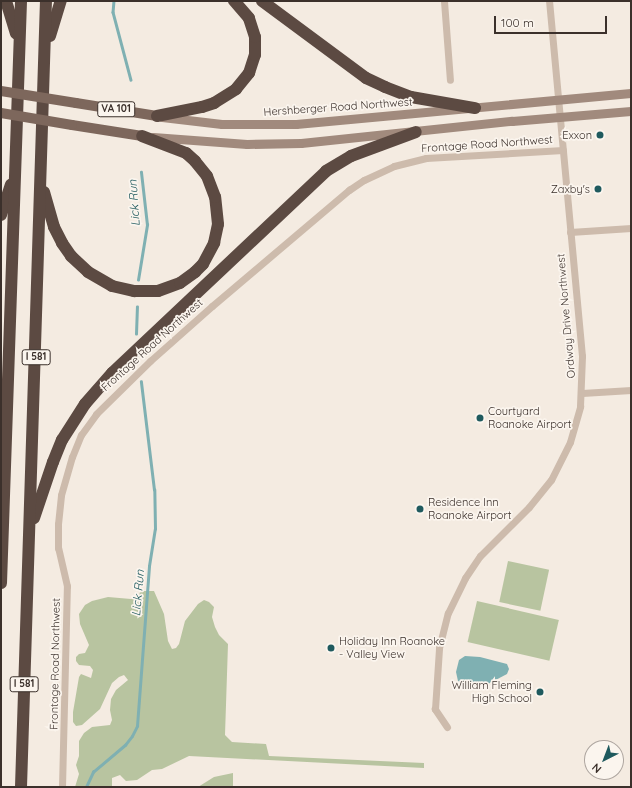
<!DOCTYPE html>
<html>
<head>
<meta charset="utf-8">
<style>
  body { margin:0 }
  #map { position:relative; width:632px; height:788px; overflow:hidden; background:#f4ebe1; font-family:Quicksand,sans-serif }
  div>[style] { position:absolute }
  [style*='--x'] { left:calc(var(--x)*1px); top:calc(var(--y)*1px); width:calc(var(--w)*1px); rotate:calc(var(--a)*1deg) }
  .green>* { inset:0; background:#b8c4a0; transform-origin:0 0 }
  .water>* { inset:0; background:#7fb0b2 }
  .stream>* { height:2.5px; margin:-1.25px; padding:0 1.25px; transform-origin:1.25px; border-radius:1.25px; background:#7fb0b2 }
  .street>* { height:7px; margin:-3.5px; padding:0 3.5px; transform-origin:3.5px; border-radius:3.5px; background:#cdbbac }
  .secondary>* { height:9px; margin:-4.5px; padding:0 4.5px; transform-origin:4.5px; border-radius:4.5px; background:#a18a7d }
  .primary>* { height:10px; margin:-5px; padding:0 5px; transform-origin:5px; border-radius:5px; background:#7d675c }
  .highway>* { height:12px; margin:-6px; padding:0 6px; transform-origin:6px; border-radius:6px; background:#5c4a42 }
  .primary-bridge>* { height:10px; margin:-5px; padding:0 5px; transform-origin:5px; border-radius:5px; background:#7d675c }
  .dots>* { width:11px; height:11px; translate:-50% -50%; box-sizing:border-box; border:2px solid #fbf5ee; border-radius:50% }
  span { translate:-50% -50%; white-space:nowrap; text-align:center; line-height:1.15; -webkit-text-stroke:3.5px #fbf5ee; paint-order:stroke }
  .shield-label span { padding:1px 3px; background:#fbf5ee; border:1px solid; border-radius:3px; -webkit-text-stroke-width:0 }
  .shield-label { font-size:10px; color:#3b302b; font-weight:700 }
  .street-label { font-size:11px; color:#3b302b }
  .poi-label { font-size:11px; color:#3b302b }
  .right { translate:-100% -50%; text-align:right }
  .left { translate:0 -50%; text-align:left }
  .water-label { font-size:12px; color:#1f5a5e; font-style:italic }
  .frame { position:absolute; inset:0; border:2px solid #3b302b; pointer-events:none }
  .north { position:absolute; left:584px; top:740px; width:40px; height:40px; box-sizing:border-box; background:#fbf5ee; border:1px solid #aea6a0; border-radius:50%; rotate:222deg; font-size:11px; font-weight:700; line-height:16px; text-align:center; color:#3b302b }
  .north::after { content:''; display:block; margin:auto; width:14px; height:18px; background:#1f5a5e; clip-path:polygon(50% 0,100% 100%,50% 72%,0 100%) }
  .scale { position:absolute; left:494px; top:16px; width:113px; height:18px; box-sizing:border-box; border:2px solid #3b302b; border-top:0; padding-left:5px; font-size:12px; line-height:14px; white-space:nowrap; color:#3b302b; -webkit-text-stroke:3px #fbf5ee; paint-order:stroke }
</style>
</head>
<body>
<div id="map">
  <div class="green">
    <i style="left:508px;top:561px;width:42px;height:42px;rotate:12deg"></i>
    <i style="clip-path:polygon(140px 591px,154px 591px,164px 614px,168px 641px,172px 649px,176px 648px,179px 644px,185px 621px,198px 604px,204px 600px,209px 602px,214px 607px,212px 617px,215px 627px,219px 635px,228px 644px,225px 735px,232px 742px,266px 744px,269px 756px,424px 763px,424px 768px,189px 756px,162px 769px,152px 770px,137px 780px,126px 781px,120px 775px,112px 778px,112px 787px,75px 787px,79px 774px,76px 765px,79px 756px,79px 741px,84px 733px,92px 727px,110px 725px,112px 720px,110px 710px,111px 699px,116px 690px,128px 680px,124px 675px,119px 677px,112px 683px,100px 709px,82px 725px,76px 726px,73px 722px,73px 712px,79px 677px,81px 674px,91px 678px,93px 670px,90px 666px,79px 665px,76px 661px,76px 657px,79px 654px,85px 653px,89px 645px,80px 624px,79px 614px,85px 605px,92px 601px,108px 597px,131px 599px,139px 597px)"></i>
    <i style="left:477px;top:601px;width:84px;height:42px;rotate:13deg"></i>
    <i style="clip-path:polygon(233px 773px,233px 787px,198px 787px,214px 777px)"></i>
  </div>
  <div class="water">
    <i style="clip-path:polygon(465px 656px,480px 657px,507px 664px,509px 669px,507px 674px,488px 684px,470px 686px,458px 681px,456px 672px,459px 660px)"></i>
  </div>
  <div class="stream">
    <i style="--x:114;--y:1;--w:11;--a:95"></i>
    <i style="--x:113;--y:12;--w:70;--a:75.2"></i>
    <i style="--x:138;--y:280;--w:56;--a:-80.7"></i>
    <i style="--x:147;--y:225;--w:53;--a:-96.5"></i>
    <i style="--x:136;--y:334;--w:27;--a:-88"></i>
    <i style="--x:86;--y:787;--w:17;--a:-65"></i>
    <i style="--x:93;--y:772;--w:42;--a:-40.2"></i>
    <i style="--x:125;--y:745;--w:11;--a:-52"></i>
    <i style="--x:132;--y:736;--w:11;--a:-63"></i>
    <i style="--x:137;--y:726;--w:160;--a:-85.7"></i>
    <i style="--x:149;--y:566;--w:37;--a:-81"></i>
    <i style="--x:155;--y:529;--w:39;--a:-91"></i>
    <i style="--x:154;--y:490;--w:109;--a:-96.9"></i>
  </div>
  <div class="street">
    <i style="--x:444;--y:1;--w:79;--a:85.7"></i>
    <i style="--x:570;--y:232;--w:61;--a:-3.8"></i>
    <i style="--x:582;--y:393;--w:49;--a:-3.5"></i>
    <i style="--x:447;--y:727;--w:22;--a:-124"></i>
    <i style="--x:435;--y:709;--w:61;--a:-86.2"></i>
    <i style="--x:439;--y:648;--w:36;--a:-76"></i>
    <i style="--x:448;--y:613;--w:39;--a:-64"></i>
    <i style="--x:465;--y:578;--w:27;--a:-56"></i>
    <i style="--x:480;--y:556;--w:69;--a:-45"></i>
    <i style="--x:529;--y:507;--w:35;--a:-51"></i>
    <i style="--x:551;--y:480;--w:42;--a:-63.4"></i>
    <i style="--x:570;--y:442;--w:37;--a:-74"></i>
    <i style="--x:580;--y:406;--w:50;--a:-87.7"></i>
    <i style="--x:582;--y:356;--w:357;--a:-95.3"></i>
    <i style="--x:62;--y:787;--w:201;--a:-88.6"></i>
    <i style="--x:67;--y:586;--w:39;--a:-103"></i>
    <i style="--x:58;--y:548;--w:24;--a:-90"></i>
    <i style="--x:58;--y:524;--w:29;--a:-84"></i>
    <i style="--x:61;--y:495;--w:40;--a:-74"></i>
    <i style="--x:72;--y:457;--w:24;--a:-68"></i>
    <i style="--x:81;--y:435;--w:26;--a:-54"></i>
    <i style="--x:96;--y:414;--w:76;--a:-44.5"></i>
    <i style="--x:150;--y:361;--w:83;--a:-41.6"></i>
    <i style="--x:212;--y:306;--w:180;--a:-40.3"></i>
    <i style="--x:349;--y:190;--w:18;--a:-34"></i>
    <i style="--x:364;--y:180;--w:33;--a:-25"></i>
    <i style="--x:394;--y:166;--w:33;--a:-14"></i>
    <i style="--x:426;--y:158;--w:137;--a:-3.3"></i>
  </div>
  <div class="secondary">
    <i style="--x:162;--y:117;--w:60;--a:6.7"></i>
    <i style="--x:222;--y:124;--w:74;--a:0"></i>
    <i style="--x:296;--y:124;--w:336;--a:-5.3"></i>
    <i style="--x:153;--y:137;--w:94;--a:4.3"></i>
    <i style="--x:247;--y:144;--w:54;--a:-1.1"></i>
    <i style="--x:301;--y:143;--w:212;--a:-6"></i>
    <i style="--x:512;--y:121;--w:119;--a:-4.8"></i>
  </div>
  <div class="primary">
    <i style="--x:76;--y:103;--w:82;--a:9.1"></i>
    <i style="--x:72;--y:125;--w:71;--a:8.9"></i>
  </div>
  <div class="highway">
    <i style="--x:6;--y:1;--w:34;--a:73"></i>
    <i style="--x:262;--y:1;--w:129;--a:36.5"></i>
    <i style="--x:366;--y:78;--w:21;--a:25"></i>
    <i style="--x:385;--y:87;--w:28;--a:21"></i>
    <i style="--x:411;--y:97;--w:65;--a:9.8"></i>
    <i style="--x:50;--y:36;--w:37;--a:-73"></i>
    <i style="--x:157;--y:116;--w:46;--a:-11.3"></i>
    <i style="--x:202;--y:107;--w:13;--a:-18"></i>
    <i style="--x:214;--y:103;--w:26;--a:-32"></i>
    <i style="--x:236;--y:89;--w:21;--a:-51"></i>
    <i style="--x:249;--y:73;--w:19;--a:-72"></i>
    <i style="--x:255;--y:55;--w:18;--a:-90"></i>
    <i style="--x:255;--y:37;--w:20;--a:-108"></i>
    <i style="--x:249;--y:18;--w:23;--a:-131"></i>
    <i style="--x:44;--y:192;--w:36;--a:74"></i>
    <i style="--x:54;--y:227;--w:18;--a:63"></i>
    <i style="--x:62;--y:243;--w:16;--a:55"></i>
    <i style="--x:71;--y:256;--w:23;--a:43"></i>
    <i style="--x:88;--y:272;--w:28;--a:30"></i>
    <i style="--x:112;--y:286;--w:23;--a:13"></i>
    <i style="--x:134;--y:291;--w:24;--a:0"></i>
    <i style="--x:158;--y:291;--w:23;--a:-20"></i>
    <i style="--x:180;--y:283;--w:19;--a:-36"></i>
    <i style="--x:195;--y:272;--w:11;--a:-45"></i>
    <i style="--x:203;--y:264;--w:24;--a:-62"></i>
    <i style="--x:214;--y:243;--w:19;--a:-78"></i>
    <i style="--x:218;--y:224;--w:27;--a:-96"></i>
    <i style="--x:215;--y:197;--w:22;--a:-111"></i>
    <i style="--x:207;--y:176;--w:19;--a:-129"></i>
    <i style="--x:195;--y:161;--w:12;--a:-138"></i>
    <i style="--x:186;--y:153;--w:47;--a:-158.9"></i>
    <i style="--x:1;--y:215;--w:32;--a:-72"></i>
    <i style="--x:34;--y:518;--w:59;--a:-71.3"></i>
    <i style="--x:53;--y:462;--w:24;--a:-68"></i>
    <i style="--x:62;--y:440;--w:43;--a:-57.4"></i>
    <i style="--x:85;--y:404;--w:41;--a:-48.9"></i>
    <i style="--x:112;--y:373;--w:294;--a:-43.3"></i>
    <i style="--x:326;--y:171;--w:29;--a:-31"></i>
    <i style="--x:351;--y:156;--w:69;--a:-20.3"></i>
    <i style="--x:1;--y:583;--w:582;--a:-88.03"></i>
    <i style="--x:21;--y:787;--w:786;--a:-88.18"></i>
  </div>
  <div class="primary-bridge">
    <i style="--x:1;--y:91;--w:76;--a:9.1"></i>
    <i style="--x:1;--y:113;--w:72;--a:9.6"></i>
  </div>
  <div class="dots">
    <i style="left:600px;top:135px;background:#1f5a5e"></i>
    <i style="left:598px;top:189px;background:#1f5a5e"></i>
    <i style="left:480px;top:418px;background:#1f5a5e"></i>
    <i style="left:420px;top:509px;background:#1f5a5e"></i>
    <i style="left:331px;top:648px;background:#1f5a5e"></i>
    <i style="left:540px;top:692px;background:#1f5a5e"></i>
  </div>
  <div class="shield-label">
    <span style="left:116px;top:109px">VA 101</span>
    <span style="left:36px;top:357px">I 581</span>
    <span style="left:24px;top:684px">I 581</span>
  </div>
  <div class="street-label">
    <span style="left:338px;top:107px;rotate:-4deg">Hershberger Road Northwest</span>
    <span style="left:487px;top:144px;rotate:-4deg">Frontage Road Northwest</span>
    <span style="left:566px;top:316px;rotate:-95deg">Ordway Drive Northwest</span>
    <span style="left:152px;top:345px;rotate:-42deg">Frontage Road Northwest</span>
    <span style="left:55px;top:664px;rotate:-89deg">Frontage Road Northwest</span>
  </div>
  <div class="poi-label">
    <span class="right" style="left:592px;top:135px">Exxon</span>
    <span class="right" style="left:590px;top:189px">Zaxby's</span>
    <span class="left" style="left:488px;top:418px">Courtyard<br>Roanoke Airport</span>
    <span class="left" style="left:428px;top:509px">Residence Inn<br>Roanoke Airport</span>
    <span class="left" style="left:339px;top:648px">Holiday Inn Roanoke<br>- Valley View</span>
    <span class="right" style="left:532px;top:692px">William Fleming<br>High School</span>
  </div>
  <div class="water-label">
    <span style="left:134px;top:203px;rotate:-94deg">Lick Run</span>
    <span style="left:138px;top:593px;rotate:-85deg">Lick Run</span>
  </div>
  <div class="frame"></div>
  <div class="north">N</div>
  <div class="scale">100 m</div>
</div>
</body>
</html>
